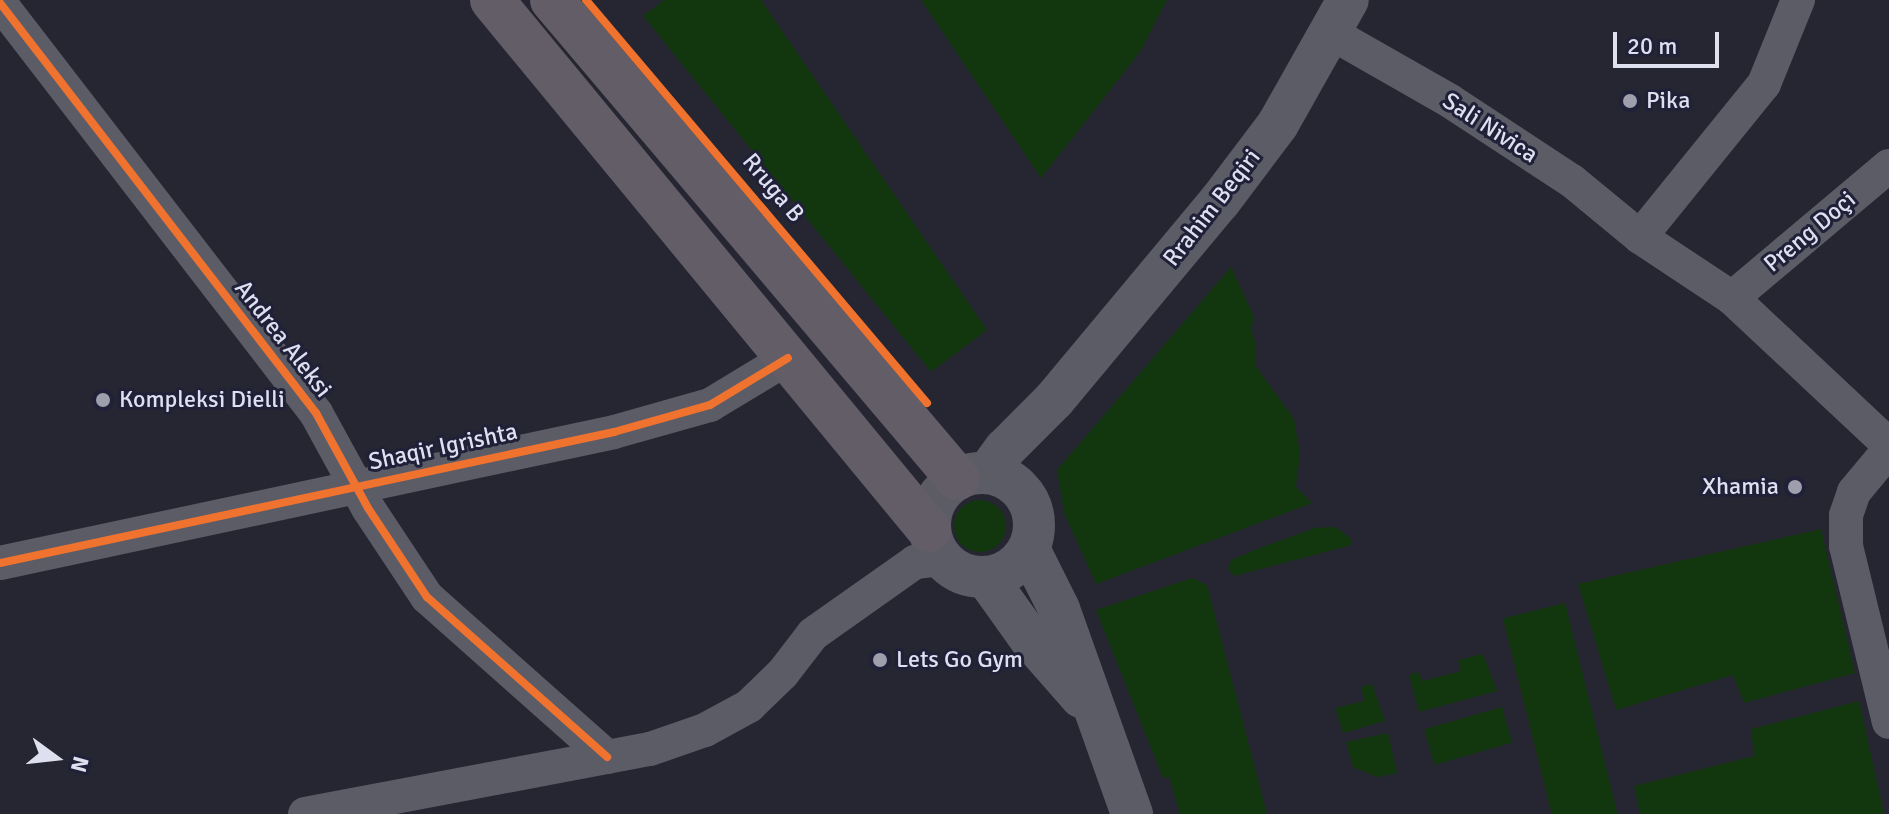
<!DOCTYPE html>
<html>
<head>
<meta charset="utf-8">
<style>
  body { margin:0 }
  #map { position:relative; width:1889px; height:814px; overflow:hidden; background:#262632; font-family:Signika,sans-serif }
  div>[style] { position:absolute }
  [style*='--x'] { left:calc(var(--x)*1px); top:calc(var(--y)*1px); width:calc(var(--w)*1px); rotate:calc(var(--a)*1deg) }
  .green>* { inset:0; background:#12360d; transform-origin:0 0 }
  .round { border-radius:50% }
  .minor>* { height:34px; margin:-17px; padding:0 17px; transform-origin:17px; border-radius:17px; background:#5c5c67 }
  .tertiary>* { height:42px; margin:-21px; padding:0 21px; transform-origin:21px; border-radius:21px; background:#5c5c67 }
  .tertiary>.ring { margin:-21px; padding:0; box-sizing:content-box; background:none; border:42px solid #5c5c67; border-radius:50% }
  .secondary>* { height:44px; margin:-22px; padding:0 22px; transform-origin:22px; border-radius:22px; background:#625d67 }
  .cycleway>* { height:8px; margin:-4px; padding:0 4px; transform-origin:4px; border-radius:4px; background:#ef722f }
  .dots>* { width:22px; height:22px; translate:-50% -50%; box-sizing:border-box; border:4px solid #202138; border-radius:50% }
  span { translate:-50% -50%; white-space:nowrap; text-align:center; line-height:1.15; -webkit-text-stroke:6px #202138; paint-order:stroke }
  .poi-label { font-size:24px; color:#dedfef }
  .left { translate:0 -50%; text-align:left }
  .right { translate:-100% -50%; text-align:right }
  .street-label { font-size:24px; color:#dedfef }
  .north { position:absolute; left:16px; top:718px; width:80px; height:80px; -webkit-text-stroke:6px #202138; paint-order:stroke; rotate:105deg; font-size:22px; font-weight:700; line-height:32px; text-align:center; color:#dedfef }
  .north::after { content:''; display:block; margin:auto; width:28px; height:36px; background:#dedfef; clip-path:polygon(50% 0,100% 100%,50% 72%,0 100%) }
  .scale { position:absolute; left:1613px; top:32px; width:106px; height:36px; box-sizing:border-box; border:4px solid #dedfef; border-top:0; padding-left:10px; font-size:24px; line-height:28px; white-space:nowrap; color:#dedfef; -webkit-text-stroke:6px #202138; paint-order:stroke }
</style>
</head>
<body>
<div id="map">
  <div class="green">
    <i style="clip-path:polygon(664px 0,761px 0,987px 330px,931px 372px,643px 16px)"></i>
    <i style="clip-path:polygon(921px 0,1167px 0,1140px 52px,1041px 178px)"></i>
    <i style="clip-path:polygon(1231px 267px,1254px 317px,1251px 330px,1256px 344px,1255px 365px,1294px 419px,1300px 454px,1296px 487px,1312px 503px,1096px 584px,1064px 513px,1057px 470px)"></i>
    <i class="round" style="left:954px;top:500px;width:52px;height:52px"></i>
    <i style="clip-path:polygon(1336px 527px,1352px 540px,1352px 545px,1234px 576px,1228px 569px,1231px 560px,1262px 547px,1315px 528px)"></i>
    <i style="clip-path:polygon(1821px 529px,1855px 673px,1744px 703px,1733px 675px,1616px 710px,1578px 584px)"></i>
    <i style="clip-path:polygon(1192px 578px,1207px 585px,1267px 814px,1180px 814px,1169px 777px,1163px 778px,1096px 610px)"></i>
    <i style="left:1565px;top:603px;width:218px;height:64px;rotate:76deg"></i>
    <i style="clip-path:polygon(1483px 654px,1497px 691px,1419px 712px,1409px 675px,1419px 672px,1422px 681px,1461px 671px,1458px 660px)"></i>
    <i style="clip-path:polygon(1372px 684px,1385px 721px,1343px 733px,1335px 708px,1364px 701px,1361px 687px)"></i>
    <i style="clip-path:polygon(1859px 701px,1884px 814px,1640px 814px,1634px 786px,1754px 756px,1751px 729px)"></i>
    <i style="left:1502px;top:707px;width:37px;height:81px;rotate:74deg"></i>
    <i style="clip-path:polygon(1388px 733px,1397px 773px,1377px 777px,1353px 767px,1346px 742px)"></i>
  </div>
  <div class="minor">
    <i style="--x:0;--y:3;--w:518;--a:52.38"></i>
    <i style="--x:316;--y:413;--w:108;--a:61.3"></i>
    <i style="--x:368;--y:508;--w:107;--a:56.5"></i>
    <i style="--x:427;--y:597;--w:241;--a:41.6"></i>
    <i style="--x:1331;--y:33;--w:137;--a:29.7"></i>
    <i style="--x:1450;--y:101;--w:146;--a:33.3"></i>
    <i style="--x:1572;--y:181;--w:88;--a:39.5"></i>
    <i style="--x:1640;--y:237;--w:110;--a:33.5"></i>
    <i style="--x:1732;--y:298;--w:215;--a:43.1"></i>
    <i style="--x:1640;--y:237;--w:197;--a:-51"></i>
    <i style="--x:1764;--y:84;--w:91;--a:-68"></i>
    <i style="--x:1732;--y:298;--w:205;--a:-40.1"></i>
    <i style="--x:1889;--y:450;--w:55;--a:129.8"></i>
    <i style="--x:1854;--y:492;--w:24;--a:109"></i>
    <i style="--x:1846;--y:515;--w:31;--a:90"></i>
    <i style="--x:1846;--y:546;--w:181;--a:76.3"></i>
    <i style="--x:0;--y:563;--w:628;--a:-12.04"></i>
    <i style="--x:614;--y:432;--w:100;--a:-15.7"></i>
    <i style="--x:710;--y:405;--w:91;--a:-31.1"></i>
    <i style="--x:305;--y:814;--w:351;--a:-10.7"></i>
    <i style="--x:650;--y:749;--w:58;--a:-19.1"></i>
    <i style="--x:705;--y:730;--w:50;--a:-28.6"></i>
    <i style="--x:749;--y:706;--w:47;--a:-44.1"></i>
    <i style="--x:783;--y:673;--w:49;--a:-52.4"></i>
    <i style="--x:813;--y:634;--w:125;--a:-35.2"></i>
    <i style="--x:915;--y:562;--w:27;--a:-6"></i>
  </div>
  <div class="tertiary">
    <i style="--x:988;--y:472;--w:29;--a:-54"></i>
    <i style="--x:1005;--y:449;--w:69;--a:-45"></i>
    <i style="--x:1054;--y:400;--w:259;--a:-50.2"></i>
    <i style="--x:1220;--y:201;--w:96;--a:-53"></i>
    <i style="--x:1278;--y:124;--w:142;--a:-60.6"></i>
    <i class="ring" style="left:930px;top:473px;width:62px;height:62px"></i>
    <i style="--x:1029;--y:549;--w:67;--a:63.4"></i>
    <i style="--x:1059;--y:609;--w:218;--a:70.4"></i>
    <i style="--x:986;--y:577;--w:77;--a:54.5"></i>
    <i style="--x:1031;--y:640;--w:76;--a:48.7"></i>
  </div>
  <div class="secondary">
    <i style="--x:492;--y:0;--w:687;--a:50.49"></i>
    <i style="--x:552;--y:0;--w:627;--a:49.73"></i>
  </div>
  <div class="cycleway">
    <i style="--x:586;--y:0;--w:528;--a:49.76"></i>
    <i style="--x:0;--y:3;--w:518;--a:52.38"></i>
    <i style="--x:316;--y:413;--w:108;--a:61.3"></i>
    <i style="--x:368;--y:508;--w:107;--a:56.5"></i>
    <i style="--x:427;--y:597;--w:241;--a:41.6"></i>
    <i style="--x:0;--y:563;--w:628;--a:-12.04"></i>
    <i style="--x:614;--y:432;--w:100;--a:-15.7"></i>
    <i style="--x:710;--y:405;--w:91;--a:-31.1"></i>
  </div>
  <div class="dots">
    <i style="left:1630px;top:101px;background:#9e9ead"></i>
    <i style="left:103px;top:400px;background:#9e9ead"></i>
    <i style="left:1795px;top:487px;background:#9e9ead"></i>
    <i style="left:880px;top:660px;background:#9e9ead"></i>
  </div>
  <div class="poi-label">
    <span class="left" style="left:1646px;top:101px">Pika</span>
    <span class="left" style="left:119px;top:400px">Kompleksi Dielli</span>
    <span class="right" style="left:1779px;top:487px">Xhamia</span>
    <span class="left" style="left:896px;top:660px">Lets Go Gym</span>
  </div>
  <div class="street-label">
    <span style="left:1490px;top:128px;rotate:33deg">Sali Nivica</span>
    <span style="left:773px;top:188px;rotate:50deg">Rruga B</span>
    <span style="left:1212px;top:208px;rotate:-52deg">Rrahim Beqiri</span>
    <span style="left:1810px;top:232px;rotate:-40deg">Preng Doçi</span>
    <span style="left:283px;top:339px;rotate:52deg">Andrea Aleksi</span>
    <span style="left:443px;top:447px;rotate:-12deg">Shaqir Igrishta</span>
  </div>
  <div class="north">N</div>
  <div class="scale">20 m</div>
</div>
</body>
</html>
